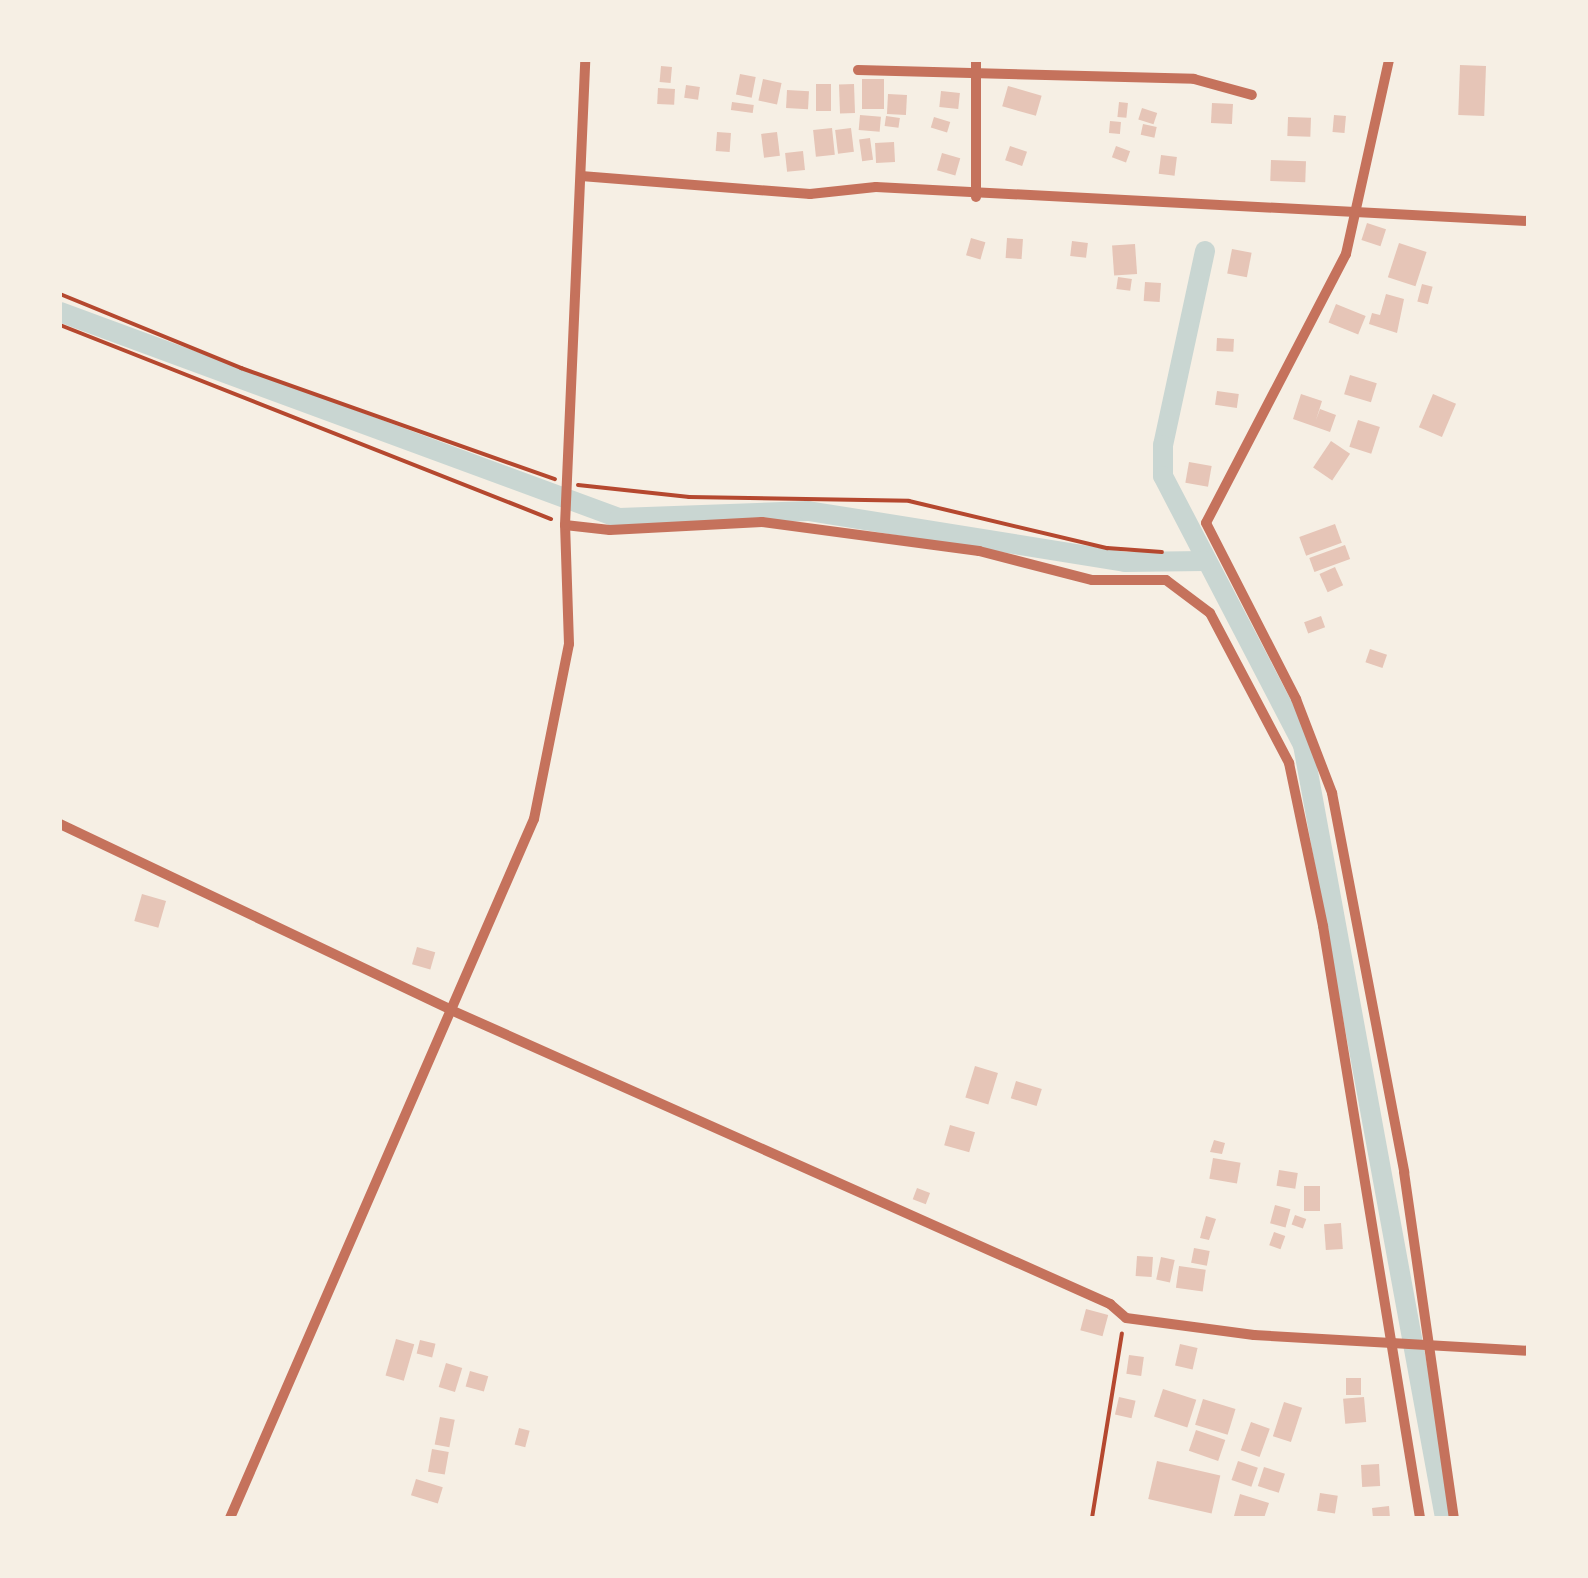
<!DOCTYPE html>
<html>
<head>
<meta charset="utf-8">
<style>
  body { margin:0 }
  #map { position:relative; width:1588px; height:1578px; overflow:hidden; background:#f6efe4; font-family:Raleway,sans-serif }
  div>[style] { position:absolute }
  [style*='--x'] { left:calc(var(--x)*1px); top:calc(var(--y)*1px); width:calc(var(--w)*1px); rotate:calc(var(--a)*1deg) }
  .canal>* { height:20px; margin:-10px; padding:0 10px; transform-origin:10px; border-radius:10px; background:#c9d6d2 }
  .building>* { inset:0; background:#e6c5b7; transform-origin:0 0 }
  .path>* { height:4px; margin:-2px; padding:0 2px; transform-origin:2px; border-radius:2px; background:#b5482f }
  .minor>* { height:10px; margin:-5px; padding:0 5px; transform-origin:5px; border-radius:5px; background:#c5725c }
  span { translate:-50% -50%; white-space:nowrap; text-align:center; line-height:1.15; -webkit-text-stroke:10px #f6efe4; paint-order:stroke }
  .frame { position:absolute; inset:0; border:62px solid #f6efe4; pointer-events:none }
</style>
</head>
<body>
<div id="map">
  <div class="canal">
    <i style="--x:1205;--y:251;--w:198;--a:102.2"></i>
    <i style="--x:1163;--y:445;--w:31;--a:90"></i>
    <i style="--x:1163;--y:476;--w:303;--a:62.5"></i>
    <i style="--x:1303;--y:745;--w:786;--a:79.59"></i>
    <i style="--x:60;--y:312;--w:596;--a:20.23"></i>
    <i style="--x:619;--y:518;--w:189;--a:-2.1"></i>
    <i style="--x:808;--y:511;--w:321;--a:9.1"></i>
    <i style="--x:1125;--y:562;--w:79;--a:-0.7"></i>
  </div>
  <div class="building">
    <i style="left:1460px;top:65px;width:26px;height:50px;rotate:2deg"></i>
    <i style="left:661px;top:66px;width:11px;height:16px;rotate:5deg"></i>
    <i style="left:740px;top:74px;width:16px;height:21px;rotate:11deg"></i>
    <i style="left:763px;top:79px;width:19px;height:22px;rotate:12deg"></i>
    <i style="left:862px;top:79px;width:22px;height:30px"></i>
    <i style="left:816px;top:84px;width:15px;height:27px"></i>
    <i style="left:854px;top:84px;width:29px;height:15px;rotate:88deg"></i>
    <i style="left:686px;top:85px;width:14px;height:13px;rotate:8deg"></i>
    <i style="left:1008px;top:86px;width:35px;height:21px;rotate:16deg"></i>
    <i style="left:658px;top:88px;width:17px;height:16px;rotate:3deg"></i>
    <i style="left:787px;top:90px;width:22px;height:18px;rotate:3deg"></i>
    <i style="left:941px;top:91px;width:19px;height:16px;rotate:6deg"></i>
    <i style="left:888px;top:94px;width:19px;height:20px;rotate:3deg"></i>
    <i style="left:732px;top:102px;width:22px;height:8px;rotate:8deg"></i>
    <i style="left:1119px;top:102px;width:9px;height:15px;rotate:6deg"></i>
    <i style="left:1212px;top:103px;width:21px;height:20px;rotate:3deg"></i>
    <i style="left:1142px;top:108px;width:16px;height:12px;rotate:18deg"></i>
    <i style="left:860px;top:115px;width:21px;height:15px;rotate:5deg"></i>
    <i style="left:1334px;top:115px;width:12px;height:17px;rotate:5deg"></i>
    <i style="left:886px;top:116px;width:14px;height:10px;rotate:8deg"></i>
    <i style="left:934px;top:117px;width:17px;height:11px;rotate:17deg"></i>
    <i style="left:1288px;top:117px;width:23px;height:19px;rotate:2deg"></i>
    <i style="left:1110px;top:121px;width:11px;height:12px;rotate:5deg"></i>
    <i style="left:1143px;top:124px;width:14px;height:11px;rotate:12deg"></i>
    <i style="left:832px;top:128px;width:27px;height:19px;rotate:84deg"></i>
    <i style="left:851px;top:128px;width:24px;height:16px;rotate:83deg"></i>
    <i style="left:717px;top:132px;width:14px;height:19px;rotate:4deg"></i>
    <i style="left:777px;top:132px;width:24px;height:16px;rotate:83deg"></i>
    <i style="left:870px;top:138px;width:22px;height:11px;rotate:82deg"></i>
    <i style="left:894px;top:142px;width:20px;height:19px;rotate:87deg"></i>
    <i style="left:1010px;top:146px;width:18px;height:15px;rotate:19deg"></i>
    <i style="left:1116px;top:146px;width:15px;height:12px;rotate:20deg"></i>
    <i style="left:803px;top:151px;width:19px;height:18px;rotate:84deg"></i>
    <i style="left:942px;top:153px;width:19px;height:18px;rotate:16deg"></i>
    <i style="left:1161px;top:155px;width:16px;height:19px;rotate:7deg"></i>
    <i style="left:1271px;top:160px;width:35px;height:21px;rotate:2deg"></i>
    <i style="left:1367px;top:223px;width:20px;height:18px;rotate:18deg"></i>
    <i style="left:971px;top:238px;width:15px;height:18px;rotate:16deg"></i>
    <i style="left:1007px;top:238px;width:16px;height:20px;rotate:4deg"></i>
    <i style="left:1072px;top:241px;width:16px;height:15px;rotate:7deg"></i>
    <i style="left:1399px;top:243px;width:29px;height:36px;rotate:18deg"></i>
    <i style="left:1135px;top:244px;width:30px;height:23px;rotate:86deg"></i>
    <i style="left:1232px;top:249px;width:20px;height:25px;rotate:11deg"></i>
    <i style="left:1118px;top:277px;width:14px;height:12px;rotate:8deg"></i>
    <i style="left:1145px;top:282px;width:16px;height:19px;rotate:4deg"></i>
    <i style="left:1422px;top:284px;width:11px;height:18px;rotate:15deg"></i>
    <i style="clip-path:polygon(1386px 294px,1404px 299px,1397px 333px,1369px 324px,1372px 313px,1380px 315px)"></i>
    <i style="left:1336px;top:304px;width:32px;height:20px;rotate:22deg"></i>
    <i style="left:1217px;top:338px;width:17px;height:13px;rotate:3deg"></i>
    <i style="left:1350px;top:375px;width:28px;height:20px;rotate:17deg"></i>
    <i style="left:1217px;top:391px;width:22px;height:14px;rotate:8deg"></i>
    <i style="clip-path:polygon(1301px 394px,1322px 401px,1316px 420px,1320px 409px,1336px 415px,1330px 432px,1293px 419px)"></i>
    <i style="left:1433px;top:394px;width:25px;height:36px;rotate:23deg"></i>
    <i style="left:1358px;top:420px;width:23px;height:28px;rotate:18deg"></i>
    <i style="left:1331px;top:441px;width:23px;height:32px;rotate:34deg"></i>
    <i style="left:1189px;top:462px;width:23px;height:21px;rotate:10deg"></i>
    <i style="left:1335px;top:524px;width:20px;height:38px;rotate:70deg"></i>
    <i style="left:1345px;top:545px;width:15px;height:38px;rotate:70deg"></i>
    <i style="left:1335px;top:567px;width:20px;height:17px;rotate:66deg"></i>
    <i style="left:1321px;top:616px;width:12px;height:18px;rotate:70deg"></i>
    <i style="left:1370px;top:649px;width:18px;height:14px;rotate:19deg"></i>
    <i style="left:142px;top:894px;width:25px;height:28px;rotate:16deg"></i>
    <i style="left:417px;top:947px;width:19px;height:18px;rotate:16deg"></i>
    <i style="left:975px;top:1066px;width:24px;height:33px;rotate:17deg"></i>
    <i style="left:1016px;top:1081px;width:27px;height:18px;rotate:17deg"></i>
    <i style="left:950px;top:1125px;width:26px;height:21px;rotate:16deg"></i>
    <i style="clip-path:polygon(1214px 1140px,1225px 1143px,1222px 1154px,1210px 1152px)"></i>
    <i style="left:1213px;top:1158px;width:28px;height:21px;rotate:10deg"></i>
    <i style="left:1279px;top:1170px;width:19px;height:16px;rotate:9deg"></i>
    <i style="left:1304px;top:1186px;width:16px;height:25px"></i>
    <i style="left:917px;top:1188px;width:14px;height:12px;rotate:21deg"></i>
    <i style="left:1275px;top:1205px;width:16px;height:19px;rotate:15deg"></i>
    <i style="left:1295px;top:1215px;width:12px;height:10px;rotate:20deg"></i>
    <i style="clip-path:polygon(1206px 1216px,1216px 1219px,1209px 1240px,1200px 1238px)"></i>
    <i style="left:1341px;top:1223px;width:26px;height:17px;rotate:86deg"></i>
    <i style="left:1274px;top:1232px;width:12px;height:14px;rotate:20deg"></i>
    <i style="left:1194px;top:1248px;width:16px;height:15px;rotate:11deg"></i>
    <i style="left:1137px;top:1256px;width:16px;height:20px;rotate:4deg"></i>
    <i style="left:1161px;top:1257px;width:14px;height:23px;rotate:12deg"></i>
    <i style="left:1179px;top:1266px;width:27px;height:22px;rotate:8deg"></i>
    <i style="left:1086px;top:1309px;width:23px;height:22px;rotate:15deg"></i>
    <i style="left:396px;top:1339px;width:19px;height:38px;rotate:16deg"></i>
    <i style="left:420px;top:1340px;width:16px;height:14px;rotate:14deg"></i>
    <i style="left:1180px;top:1344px;width:18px;height:22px;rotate:13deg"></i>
    <i style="left:1129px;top:1355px;width:15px;height:19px;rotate:8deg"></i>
    <i style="left:446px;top:1363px;width:17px;height:25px;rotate:17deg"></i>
    <i style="left:470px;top:1371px;width:19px;height:16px;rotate:16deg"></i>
    <i style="left:1346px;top:1378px;width:15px;height:17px"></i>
    <i style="left:1163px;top:1389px;width:35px;height:29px;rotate:18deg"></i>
    <i style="left:1119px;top:1397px;width:17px;height:18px;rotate:13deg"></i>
    <i style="left:1364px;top:1397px;width:25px;height:21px;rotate:85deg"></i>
    <i style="left:1203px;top:1399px;width:34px;height:27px;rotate:17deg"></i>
    <i style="left:1284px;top:1402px;width:19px;height:36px;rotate:18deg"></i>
    <i style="left:440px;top:1417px;width:15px;height:28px;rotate:11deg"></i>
    <i style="left:1251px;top:1422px;width:20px;height:30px;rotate:20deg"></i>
    <i style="left:519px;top:1428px;width:11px;height:17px;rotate:15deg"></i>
    <i style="left:1196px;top:1430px;width:31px;height:22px;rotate:19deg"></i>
    <i style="left:432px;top:1449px;width:17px;height:23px;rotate:10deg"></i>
    <i style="left:1157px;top:1461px;width:65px;height:39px;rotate:13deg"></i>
    <i style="left:1238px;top:1461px;width:21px;height:20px;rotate:19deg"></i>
    <i style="left:1379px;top:1464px;width:22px;height:18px;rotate:87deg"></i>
    <i style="left:1264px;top:1467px;width:22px;height:20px;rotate:18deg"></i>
    <i style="left:416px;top:1479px;width:28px;height:17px;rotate:17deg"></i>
    <i style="left:1320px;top:1493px;width:18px;height:18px;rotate:9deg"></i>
    <i style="clip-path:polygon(1240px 1494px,1269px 1503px,1264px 1518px,1234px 1516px)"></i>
    <i style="clip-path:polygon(1389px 1506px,1390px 1518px,1373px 1518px,1372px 1508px)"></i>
  </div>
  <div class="path">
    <i style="--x:60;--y:294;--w:196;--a:22.2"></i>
    <i style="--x:241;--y:368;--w:333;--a:19.5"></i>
    <i style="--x:60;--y:325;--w:528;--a:21.56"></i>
    <i style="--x:578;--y:485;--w:112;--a:6.2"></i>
    <i style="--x:689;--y:497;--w:220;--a:1"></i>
    <i style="--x:909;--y:501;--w:204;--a:13.4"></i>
    <i style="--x:1107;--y:548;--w:55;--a:4.2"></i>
    <i style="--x:1092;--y:1518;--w:187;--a:-80.8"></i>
  </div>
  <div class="minor">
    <i style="--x:1389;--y:60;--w:199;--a:102.5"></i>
    <i style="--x:1346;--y:254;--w:303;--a:117.5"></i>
    <i style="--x:1206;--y:523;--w:198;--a:62.9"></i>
    <i style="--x:1296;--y:699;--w:101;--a:69"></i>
    <i style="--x:1332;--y:793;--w:386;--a:79.2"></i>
    <i style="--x:1404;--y:1172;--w:350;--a:81.8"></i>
    <i style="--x:858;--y:70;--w:336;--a:1.5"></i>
    <i style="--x:1194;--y:79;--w:60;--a:15.4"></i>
    <i style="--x:581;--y:176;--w:230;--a:4.5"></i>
    <i style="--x:810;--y:194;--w:66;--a:-6.1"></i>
    <i style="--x:876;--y:187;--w:653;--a:2.99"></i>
    <i style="--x:976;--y:197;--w:137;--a:-90"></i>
    <i style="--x:565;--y:525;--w:45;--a:6.3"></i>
    <i style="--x:610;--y:530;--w:152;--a:-3"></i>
    <i style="--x:762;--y:522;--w:219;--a:7.6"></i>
    <i style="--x:979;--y:551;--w:117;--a:14.4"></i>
    <i style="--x:1092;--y:580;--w:74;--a:0"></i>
    <i style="--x:1166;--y:580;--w:55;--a:36.9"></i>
    <i style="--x:1210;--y:613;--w:170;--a:62.2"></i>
    <i style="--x:1289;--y:763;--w:167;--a:78.2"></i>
    <i style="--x:1323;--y:926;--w:600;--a:80.69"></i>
    <i style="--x:60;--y:824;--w:433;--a:25.4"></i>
    <i style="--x:451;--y:1010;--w:722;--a:24.04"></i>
    <i style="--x:1110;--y:1304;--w:21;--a:41"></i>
    <i style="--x:1126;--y:1318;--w:129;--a:7.6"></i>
    <i style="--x:1254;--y:1335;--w:274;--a:3.3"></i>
    <i style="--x:230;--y:1518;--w:762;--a:-66.5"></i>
    <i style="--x:534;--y:819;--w:178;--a:-78.7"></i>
    <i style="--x:569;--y:644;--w:119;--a:-91.9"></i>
    <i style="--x:565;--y:525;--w:465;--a:-87.5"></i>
  </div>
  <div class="frame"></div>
</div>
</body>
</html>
